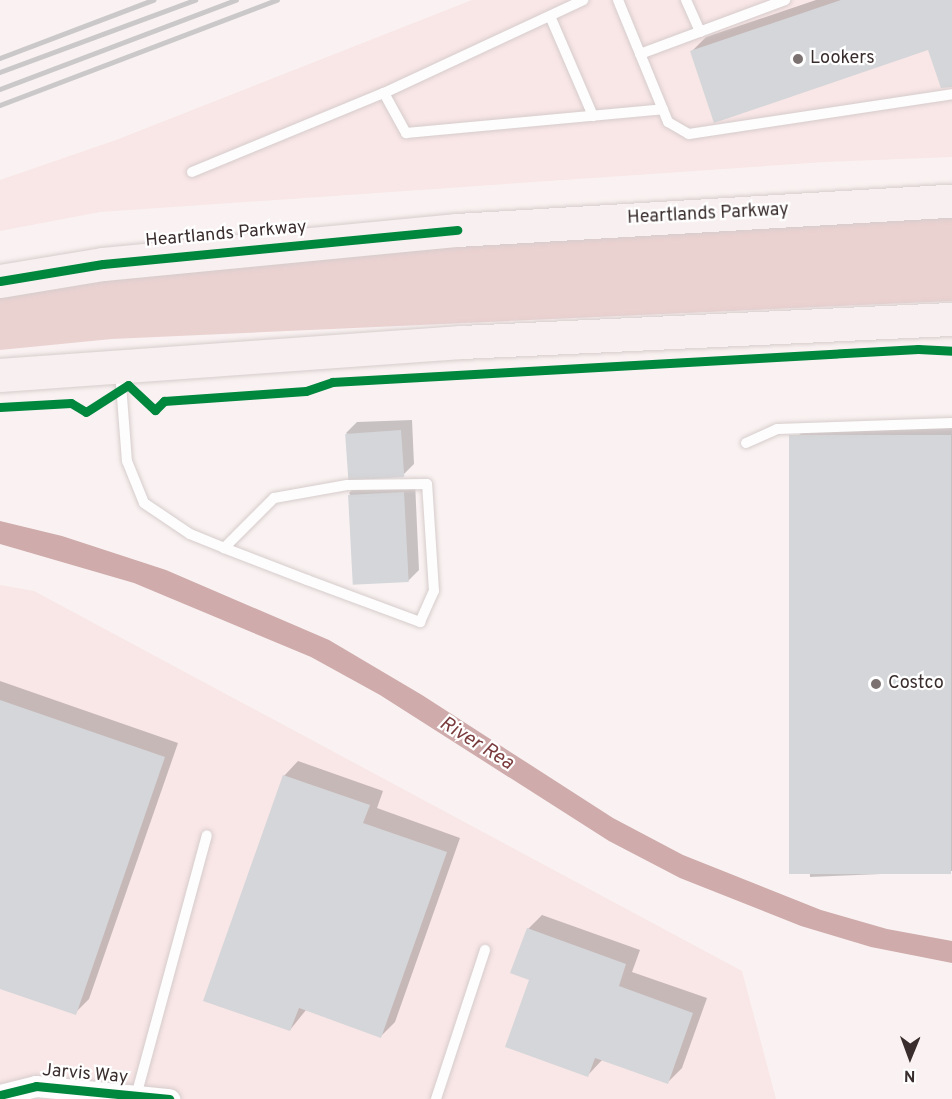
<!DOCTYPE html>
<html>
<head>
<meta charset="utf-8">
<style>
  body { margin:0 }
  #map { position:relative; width:952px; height:1099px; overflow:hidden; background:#faf2f2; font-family:Overpass,sans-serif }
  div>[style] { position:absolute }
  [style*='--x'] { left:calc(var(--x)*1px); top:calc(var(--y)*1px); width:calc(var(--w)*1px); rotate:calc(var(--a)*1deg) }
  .built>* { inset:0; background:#f9e6e6 }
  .green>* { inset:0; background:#ead2d1 }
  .water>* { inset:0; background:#cfabab }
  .shadow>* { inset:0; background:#0003 }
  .building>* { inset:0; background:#d4d6d9; transform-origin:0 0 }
  .roads { filter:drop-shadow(0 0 2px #d6cccc) drop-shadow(0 0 2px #d6cccc) }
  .lane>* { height:10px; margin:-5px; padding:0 5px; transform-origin:5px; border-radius:5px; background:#fefdfd }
  .street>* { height:21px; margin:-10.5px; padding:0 10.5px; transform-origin:10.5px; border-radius:10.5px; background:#fefdfd }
  .primary>* { height:33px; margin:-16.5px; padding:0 16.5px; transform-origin:16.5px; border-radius:16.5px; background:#f8f0f0 }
  .rail>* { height:4.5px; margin:-2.25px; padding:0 2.25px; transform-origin:2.25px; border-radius:2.25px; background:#cac8c8 }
  .cycleway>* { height:9px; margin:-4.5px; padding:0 4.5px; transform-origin:4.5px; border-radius:4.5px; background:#00873e }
  .dots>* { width:16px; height:16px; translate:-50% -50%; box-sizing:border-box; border:3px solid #fff; border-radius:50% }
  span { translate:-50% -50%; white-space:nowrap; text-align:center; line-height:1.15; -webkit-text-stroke:4.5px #fff; paint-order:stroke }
  .poi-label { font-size:18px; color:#3a2d2d }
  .left { translate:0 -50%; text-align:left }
  .street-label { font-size:18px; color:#3a2d2d }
  .water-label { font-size:20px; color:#7a3b3d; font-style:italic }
  .north { position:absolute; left:880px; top:1027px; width:60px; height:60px; -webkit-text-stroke:4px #fff; paint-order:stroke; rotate:181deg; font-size:16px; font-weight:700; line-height:24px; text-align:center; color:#3a2d2d }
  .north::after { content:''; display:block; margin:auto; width:21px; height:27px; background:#3a2d2d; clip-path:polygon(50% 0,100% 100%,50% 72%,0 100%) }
</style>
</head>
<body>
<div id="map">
  <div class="built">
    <i style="clip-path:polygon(472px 0,952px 0,952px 157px,825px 162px,100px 212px,0 231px,0 180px,116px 140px)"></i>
    <i style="clip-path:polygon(0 585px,34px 591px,742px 971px,776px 1099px,0 1099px)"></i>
  </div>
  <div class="green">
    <i style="clip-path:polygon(952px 214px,952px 301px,112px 339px,0 350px,0 294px,112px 277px,454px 241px)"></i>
  </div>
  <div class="water">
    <i style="clip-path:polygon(0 521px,62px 536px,166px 570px,329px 640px,422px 695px,613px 818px,683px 855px,821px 910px,887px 929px,952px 941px,952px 963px,871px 947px,801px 926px,680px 878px,609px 841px,380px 695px,311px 657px,134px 583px,0 544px)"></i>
  </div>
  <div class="shadow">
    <i style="clip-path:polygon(816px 0,952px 0,952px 65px,929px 48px,692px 51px,706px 37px)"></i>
    <i style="clip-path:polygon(412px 420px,414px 464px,403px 475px,346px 433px,357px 422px)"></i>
    <i style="clip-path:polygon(952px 422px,952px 871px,810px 877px,791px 443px,805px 429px)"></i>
    <i style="clip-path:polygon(360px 482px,415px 482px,419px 570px,408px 581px,349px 493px)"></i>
    <i style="clip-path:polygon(0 681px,178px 743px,89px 999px,75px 1013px,0 987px)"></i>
    <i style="clip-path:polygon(298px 761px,383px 791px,377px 808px,460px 838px,395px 1022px,381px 1036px,306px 1010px,290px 1030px,284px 776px)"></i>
    <i style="clip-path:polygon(542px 915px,640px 950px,632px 972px,707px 998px,682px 1068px,668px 1082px,603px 1059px,588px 1075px,531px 979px,528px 929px)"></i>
  </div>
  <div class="building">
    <i style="clip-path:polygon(841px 0,952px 0,952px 87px,941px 88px,928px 50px,714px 123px,690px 51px)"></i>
    <i style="left:401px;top:430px;width:47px;height:56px;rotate:86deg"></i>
    <i style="left:951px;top:435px;width:439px;height:162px;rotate:90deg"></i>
    <i style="left:404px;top:492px;width:90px;height:56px;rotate:87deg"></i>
    <i style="clip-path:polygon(0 700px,165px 757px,76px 1015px,0 989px)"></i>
    <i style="clip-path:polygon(283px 775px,370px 805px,363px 823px,447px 852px,381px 1038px,299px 1008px,290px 1031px,203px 1001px)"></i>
    <i style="clip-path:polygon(527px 928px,626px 964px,619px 986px,693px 1013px,668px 1084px,595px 1058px,588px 1077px,505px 1047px,529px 980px,510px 973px)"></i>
  </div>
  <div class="roads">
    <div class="lane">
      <i style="--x:618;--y:0;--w:132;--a:67.7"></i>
      <i style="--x:668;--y:122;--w:24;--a:30"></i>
      <i style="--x:689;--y:134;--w:266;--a:-8.6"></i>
      <i style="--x:686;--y:0;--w:35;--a:66"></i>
      <i style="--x:550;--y:16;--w:109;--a:66.7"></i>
      <i style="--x:640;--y:54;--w:155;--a:-20.4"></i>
      <i style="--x:384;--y:93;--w:46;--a:61.2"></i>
      <i style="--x:406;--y:133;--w:258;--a:-5.3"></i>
      <i style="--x:192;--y:172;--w:208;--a:-22.4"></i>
      <i style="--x:384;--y:93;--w:220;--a:-25"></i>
      <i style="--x:120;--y:371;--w:90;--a:85.6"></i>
      <i style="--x:127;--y:461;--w:45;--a:68"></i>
      <i style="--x:144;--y:503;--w:55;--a:34"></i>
      <i style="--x:190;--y:534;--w:37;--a:22"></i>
      <i style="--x:224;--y:548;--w:89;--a:21.1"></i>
      <i style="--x:307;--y:580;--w:121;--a:20.4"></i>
      <i style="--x:420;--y:622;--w:34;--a:-66"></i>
      <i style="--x:434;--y:591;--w:107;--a:-93.7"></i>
      <i style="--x:427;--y:484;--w:80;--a:179.3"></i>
      <i style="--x:347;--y:485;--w:74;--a:169.9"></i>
      <i style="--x:274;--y:498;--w:71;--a:135"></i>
      <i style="--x:746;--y:443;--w:34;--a:-24"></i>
      <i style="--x:777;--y:429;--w:175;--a:-2"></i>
      <i style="--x:136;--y:1096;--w:270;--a:-74.8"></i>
      <i style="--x:436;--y:1099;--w:157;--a:-71.8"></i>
    </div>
    <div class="street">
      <i style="--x:0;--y:1095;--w:37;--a:-14"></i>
      <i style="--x:36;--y:1086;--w:134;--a:5.6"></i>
    </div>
    <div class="primary">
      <i style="--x:0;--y:281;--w:104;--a:-9.4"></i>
      <i style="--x:103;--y:264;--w:356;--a:-5.5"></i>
      <i style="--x:457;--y:230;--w:496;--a:-3.4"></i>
      <i style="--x:0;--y:375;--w:463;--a:-4.1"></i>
      <i style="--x:462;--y:342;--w:491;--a:-2.7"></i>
    </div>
  </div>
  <div class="rail">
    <i style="--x:0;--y:58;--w:164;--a:-20.8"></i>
    <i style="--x:0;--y:72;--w:208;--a:-20.3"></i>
    <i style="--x:0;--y:89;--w:252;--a:-20.7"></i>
    <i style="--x:0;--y:105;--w:296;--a:-20.8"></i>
  </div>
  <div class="cycleway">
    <i style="--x:0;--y:281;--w:104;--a:-9.4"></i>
    <i style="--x:103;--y:264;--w:356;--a:-5.5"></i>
    <i style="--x:0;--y:407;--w:71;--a:-3.2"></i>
    <i style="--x:71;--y:403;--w:17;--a:31"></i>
    <i style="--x:86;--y:412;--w:50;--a:-32.7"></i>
    <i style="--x:128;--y:385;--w:37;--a:43"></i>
    <i style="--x:155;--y:410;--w:13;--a:-45"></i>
    <i style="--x:164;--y:401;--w:142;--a:-4"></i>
    <i style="--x:306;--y:391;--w:28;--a:-19"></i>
    <i style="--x:332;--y:382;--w:587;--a:-3.22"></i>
    <i style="--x:918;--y:349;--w:34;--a:3"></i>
    <i style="--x:0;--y:1095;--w:37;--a:-14"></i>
    <i style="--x:36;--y:1086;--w:134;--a:5.6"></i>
  </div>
  <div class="dots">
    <i style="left:798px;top:59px;background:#7d7272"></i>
    <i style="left:876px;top:684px;background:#7d7272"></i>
  </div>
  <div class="poi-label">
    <span class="left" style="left:810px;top:59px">Lookers</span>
    <span class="left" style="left:888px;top:684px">Costco</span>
  </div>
  <div class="street-label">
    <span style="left:708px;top:215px;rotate:-3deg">Heartlands Parkway</span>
    <span style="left:226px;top:235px;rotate:-5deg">Heartlands Parkway</span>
    <span style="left:85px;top:1075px;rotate:5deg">Jarvis Way</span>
  </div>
  <div class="water-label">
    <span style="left:476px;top:744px;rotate:32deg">River Rea</span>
  </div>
  <div class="north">N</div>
</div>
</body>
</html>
